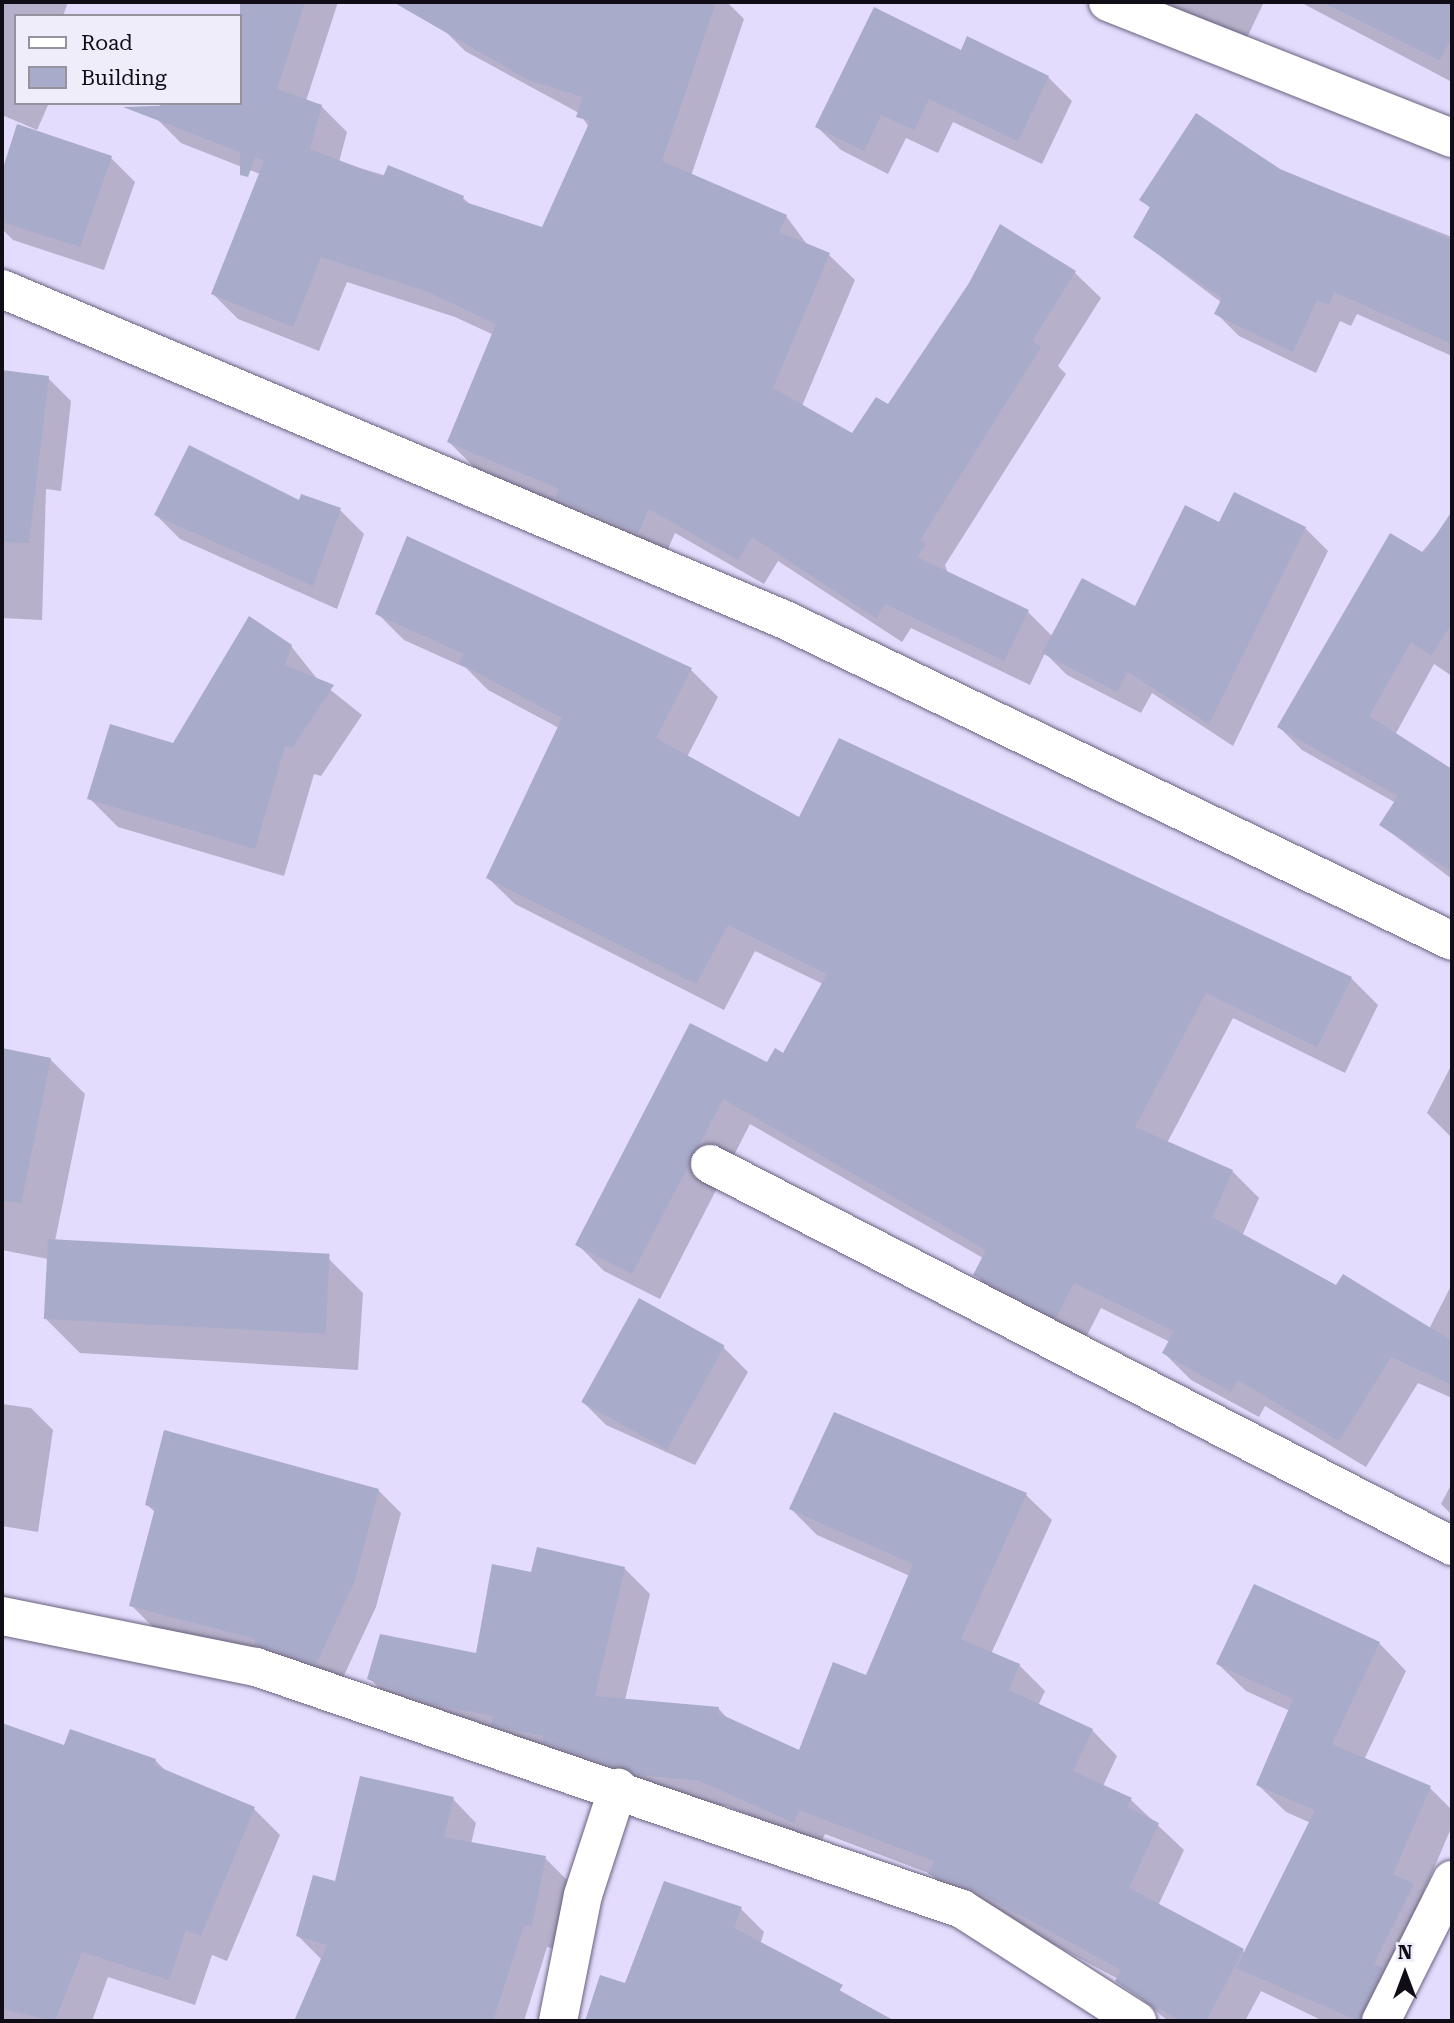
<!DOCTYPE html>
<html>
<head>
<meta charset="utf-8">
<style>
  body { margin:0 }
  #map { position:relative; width:1454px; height:2023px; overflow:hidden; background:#e4dcfd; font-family:"Roboto Serif",serif }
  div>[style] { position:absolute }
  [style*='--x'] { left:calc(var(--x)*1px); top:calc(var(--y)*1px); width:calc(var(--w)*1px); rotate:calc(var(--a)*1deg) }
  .shadow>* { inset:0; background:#0003 }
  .building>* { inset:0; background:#a8abca; transform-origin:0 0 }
  .roads { filter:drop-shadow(0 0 2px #69617d) drop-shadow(0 0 2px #69617d) }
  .street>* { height:38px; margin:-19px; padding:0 19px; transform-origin:19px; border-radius:19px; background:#fff }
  span { translate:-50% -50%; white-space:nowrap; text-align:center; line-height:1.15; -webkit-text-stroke:5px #f0edfa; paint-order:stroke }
  .frame { position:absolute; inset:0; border:4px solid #100d17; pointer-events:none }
  .legend { position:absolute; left:14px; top:14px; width:228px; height:91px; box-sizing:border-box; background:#f0edfa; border:2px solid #96939f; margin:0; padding:9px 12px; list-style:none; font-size:21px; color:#100d17 }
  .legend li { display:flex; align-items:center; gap:14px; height:35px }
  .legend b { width:35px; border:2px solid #96939f }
  .north { position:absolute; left:1370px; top:1939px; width:70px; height:70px; -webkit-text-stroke:5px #f0edfa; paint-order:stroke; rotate:0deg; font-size:19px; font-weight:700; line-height:28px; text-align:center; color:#100d17 }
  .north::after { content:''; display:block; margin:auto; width:24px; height:32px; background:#100d17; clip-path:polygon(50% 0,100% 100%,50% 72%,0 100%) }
</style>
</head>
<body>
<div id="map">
  <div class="shadow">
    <i style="clip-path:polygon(2px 2px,68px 2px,63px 16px,16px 16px,16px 103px,49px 103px,37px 130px,2px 115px)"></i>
    <i style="clip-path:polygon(240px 2px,338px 2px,306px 101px,321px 106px,347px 132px,339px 162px,463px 198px,472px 206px,543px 229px,589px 127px,579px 113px,465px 51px,440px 26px,446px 15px,410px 2px,727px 2px,744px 19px,691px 176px,786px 216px,809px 247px,829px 255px,855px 280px,802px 406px,853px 436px,888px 407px,970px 284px,1000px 227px,1075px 273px,1101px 298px,1058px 366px,1066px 374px,945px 565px,948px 574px,1028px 612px,1053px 637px,1136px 608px,1220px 524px,1305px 528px,1328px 551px,1233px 746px,1152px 693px,1141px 713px,1067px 675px,1045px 653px,1030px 685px,911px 628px,902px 642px,778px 561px,764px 584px,675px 533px,664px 558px,474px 467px,449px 442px,494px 335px,455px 317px,347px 282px,319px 351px,238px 319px,213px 294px,260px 174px,181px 143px,156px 118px,161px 103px,240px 103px)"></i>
    <i style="clip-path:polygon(1139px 2px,1264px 2px,1242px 48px)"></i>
    <i style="clip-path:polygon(1300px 2px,1452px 2px,1452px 82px)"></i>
    <i style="clip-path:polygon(962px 52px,1048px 77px,1072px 101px,1042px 164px,953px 122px,938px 153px,906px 138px,888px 174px,841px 150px,817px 127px)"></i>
    <i style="clip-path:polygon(18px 127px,111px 158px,135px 182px,104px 270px,13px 240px,2px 229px,2px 177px)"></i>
    <i style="clip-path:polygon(1279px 170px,1452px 237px,1452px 356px,1357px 314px,1351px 326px,1340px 321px,1316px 373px,1239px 336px,1217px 314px,1222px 303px,1135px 237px,1151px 209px,1141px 199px)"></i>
    <i style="clip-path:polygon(2px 372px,48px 378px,71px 401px,61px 491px,46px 489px,42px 620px,2px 618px)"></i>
    <i style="clip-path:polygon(300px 502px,340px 510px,364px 534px,337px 609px,180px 539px,156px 515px)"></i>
    <i style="clip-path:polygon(1449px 519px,1452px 676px,1434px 664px,1395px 735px,1452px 771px,1452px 879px,1381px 825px,1396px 803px,1302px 750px,1279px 727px)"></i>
    <i style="clip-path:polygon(408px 538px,691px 670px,718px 697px,687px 757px,800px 819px,1351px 978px,1378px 1005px,1345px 1073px,1233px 1018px,1167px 1143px,1232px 1171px,1259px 1198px,1242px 1236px,1337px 1287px,1429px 1329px,1452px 1284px,1452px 1398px,1418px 1383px,1366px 1467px,1265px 1406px,1259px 1417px,1191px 1380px,1164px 1353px,1170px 1342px,1101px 1308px,1083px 1343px,1002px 1301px,975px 1274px,983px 1258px,750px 1124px,660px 1299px,604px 1271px,577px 1244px,690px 1025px,767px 1064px,784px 1056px,823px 984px,755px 951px,724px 1010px,515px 904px,488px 878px,559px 728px,488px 690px,466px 668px,404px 640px,377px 613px)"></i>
    <i style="clip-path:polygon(291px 646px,318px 680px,362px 715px,321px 776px,314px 774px,284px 876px,118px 827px,89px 798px,174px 745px)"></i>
    <i style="clip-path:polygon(2px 1050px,50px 1059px,85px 1094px,55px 1241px,328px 1258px,363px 1293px,358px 1370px,80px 1353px,45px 1318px,48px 1259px,2px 1250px)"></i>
    <i style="clip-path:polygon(1452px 1064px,1452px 1138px,1427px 1113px)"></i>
    <i style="clip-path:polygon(640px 1300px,724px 1348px,748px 1372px,695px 1465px,606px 1425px,582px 1401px)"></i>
    <i style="clip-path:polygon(2px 1404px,31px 1408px,53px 1430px,38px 1532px,2px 1526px)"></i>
    <i style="clip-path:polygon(1452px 1483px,1452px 1515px,1441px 1504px)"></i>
    <i style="clip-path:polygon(379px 1491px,401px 1513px,376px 1607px,339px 1686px,154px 1628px,131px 1605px,156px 1513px,147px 1505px)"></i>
    <i style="clip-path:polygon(1026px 1495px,1052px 1520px,991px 1654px,1019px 1665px,1045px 1691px,1038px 1706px,1092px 1730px,1117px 1756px,1103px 1786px,1131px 1800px,1184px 1850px,1158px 1906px,1246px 1953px,1311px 1823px,1286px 1812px,1258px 1785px,1290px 1711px,1246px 1691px,1218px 1664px,1379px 1643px,1406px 1671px,1364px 1760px,1430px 1788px,1452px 1810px,1452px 1826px,1422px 1896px,1440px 1913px,1399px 2021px,1323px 2021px,1261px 1991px,1245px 2021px,1168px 2021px,1118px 1979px,1001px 1916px,956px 1900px,931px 1874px,825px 1834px,819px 1847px,727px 1806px,665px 1800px,395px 1704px,369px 1678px,478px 1655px,532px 1574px,624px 1568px,650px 1594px,625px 1700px,718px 1708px,729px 1720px,800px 1752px,867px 1677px,910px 1576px,817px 1535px,791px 1509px)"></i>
    <i style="clip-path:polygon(2px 1725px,65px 1748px,155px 1760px,168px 1773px,254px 1809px,280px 1835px,227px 1961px,212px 1955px,195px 2005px,108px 1977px,92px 2021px,2px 2021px)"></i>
    <i style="clip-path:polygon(453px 1799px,476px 1823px,471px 1844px,545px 1858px,568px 1881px,555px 1949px,547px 1947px,524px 2021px,296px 2021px,322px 1960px,298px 1936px,337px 1883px)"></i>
    <i style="clip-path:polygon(741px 1909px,764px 1932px,760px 1945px,894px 2021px,586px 2021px,601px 1977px,627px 1986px)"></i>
  </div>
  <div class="building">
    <i style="clip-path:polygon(240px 2px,305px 2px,277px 89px,322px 105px,310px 149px,383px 177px,388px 165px,464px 196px,462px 201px,542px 227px,590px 121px,576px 117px,583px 97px,528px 80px,393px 2px,716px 2px,662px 161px,787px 215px,779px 232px,830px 253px,773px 388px,852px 433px,876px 397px,888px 404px,969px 283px,1000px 224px,1076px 271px,1032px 341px,1041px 347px,920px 540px,926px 544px,917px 557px,1029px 610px,1004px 661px,885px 604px,876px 618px,752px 537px,738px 560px,649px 509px,638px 533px,555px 498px,559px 489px,447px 442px,496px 324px,428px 292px,321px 257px,293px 327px,211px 294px,264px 161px,255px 157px,248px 177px,240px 175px,240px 152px,123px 107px,240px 103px)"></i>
    <i style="clip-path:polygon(1322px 2px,1452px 2px,1452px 37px,1440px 60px)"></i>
    <i style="clip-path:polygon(874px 7px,961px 50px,967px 36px,1049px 76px,1018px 141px,929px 99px,914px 130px,881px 115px,864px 151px,815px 127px)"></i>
    <i style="clip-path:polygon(1196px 113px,1280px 169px,1452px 240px,1452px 344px,1334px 292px,1329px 305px,1317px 300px,1293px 352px,1214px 314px,1222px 298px,1133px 237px,1150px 207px,1139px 200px)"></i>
    <i style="clip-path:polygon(17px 124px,112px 156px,80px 247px,2px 222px,2px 171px)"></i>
    <i style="clip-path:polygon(2px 370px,49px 376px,29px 543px,2px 542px)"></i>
    <i style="clip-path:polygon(189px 445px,299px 500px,301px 494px,341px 508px,313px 586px,154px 515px)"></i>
    <i style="clip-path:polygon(1234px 492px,1306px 527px,1209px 724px,1128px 672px,1117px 692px,1042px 653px,1082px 578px,1135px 606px,1185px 505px,1219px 522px)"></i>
    <i style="clip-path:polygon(1452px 511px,1452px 623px,1431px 656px,1411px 642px,1369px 716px,1452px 769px,1452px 872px,1379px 825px,1398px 796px,1277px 727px,1390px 533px,1424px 553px)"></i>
    <i style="clip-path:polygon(407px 536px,692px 668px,656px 738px,799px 817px,839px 738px,1352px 977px,1317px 1047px,1206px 993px,1135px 1127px,1233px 1170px,1212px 1217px,1336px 1285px,1343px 1274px,1452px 1341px,1452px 1385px,1391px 1357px,1339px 1441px,1238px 1380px,1231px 1392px,1162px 1353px,1174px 1331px,1074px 1283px,1056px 1318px,973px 1275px,986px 1250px,723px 1099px,632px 1274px,575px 1245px,690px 1023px,767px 1062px,775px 1048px,783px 1053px,827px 974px,728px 925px,696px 984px,486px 878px,562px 718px,459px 663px,464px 654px,375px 614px)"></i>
    <i style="clip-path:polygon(249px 616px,292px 645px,285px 665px,334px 685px,292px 748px,285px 746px,255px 849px,87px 799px,110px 724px,173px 743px)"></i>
    <i style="clip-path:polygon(2px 1048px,51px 1058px,21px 1203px,2px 1201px)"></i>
    <i style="left:48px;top:1239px;width:282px;height:80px;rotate:3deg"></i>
    <i style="left:639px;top:1298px;width:98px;height:119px;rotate:29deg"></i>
    <i style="clip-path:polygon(834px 1412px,1027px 1493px,961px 1639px,1020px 1664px,1009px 1690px,1093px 1729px,1073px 1771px,1132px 1798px,1127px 1807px,1159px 1823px,1129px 1888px,1244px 1949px,1206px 2021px,1182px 2021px,1151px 2005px,1115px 1981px,1121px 1970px,974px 1890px,928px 1874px,934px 1861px,799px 1810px,794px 1823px,700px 1781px,638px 1775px,543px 1742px,544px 1736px,491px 1725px,493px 1716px,434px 1705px,367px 1679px,380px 1634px,476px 1653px,492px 1564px,531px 1572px,537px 1547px,625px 1567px,595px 1696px,719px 1707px,718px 1713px,799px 1750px,833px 1662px,866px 1675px,913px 1564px,789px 1509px)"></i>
    <i style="clip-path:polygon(164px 1430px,379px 1489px,354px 1583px,316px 1664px,254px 1644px,256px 1639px,129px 1606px,155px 1508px,145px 1505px)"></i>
    <i style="clip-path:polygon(1254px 1584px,1380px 1642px,1332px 1744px,1431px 1786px,1393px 1874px,1414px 1884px,1374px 1964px,1383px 1968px,1359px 2021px,1236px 1968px,1315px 1810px,1256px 1785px,1293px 1699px,1216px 1664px)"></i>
    <i style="clip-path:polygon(2px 1723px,64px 1745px,70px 1729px,156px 1759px,154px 1765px,255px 1807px,201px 1936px,186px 1930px,169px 1980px,82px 1952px,55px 2021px,2px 2009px)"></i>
    <i style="clip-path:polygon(360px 1776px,454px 1797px,444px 1837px,546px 1856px,532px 1926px,524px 1925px,493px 2021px,294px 2021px,327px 1945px,296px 1936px,313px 1875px,335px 1881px)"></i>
    <i style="clip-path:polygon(664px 1881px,742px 1907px,734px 1928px,843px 1985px,839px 1991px,895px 2021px,585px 2021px,600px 1975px,625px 1983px)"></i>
  </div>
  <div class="roads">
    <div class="street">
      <i style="--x:1108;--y:2;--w:370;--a:21.6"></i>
      <i style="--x:2;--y:289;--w:848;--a:22.91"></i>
      <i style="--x:783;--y:619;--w:742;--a:25.7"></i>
      <i style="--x:710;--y:1164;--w:835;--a:27.24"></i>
      <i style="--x:2;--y:1616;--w:259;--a:11.4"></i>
      <i style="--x:256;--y:1667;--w:746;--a:18.92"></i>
      <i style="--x:962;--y:1909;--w:208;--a:32.6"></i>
      <i style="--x:558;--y:2021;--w:128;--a:-78.8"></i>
      <i style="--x:583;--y:1895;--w:113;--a:-71.9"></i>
      <i style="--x:1381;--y:2021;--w:158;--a:-63.3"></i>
    </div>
  </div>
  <div class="frame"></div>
  <ul class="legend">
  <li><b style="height:9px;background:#fff"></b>Road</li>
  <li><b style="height:19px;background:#a8abca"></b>Building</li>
  </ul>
  <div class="north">N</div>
</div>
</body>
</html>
